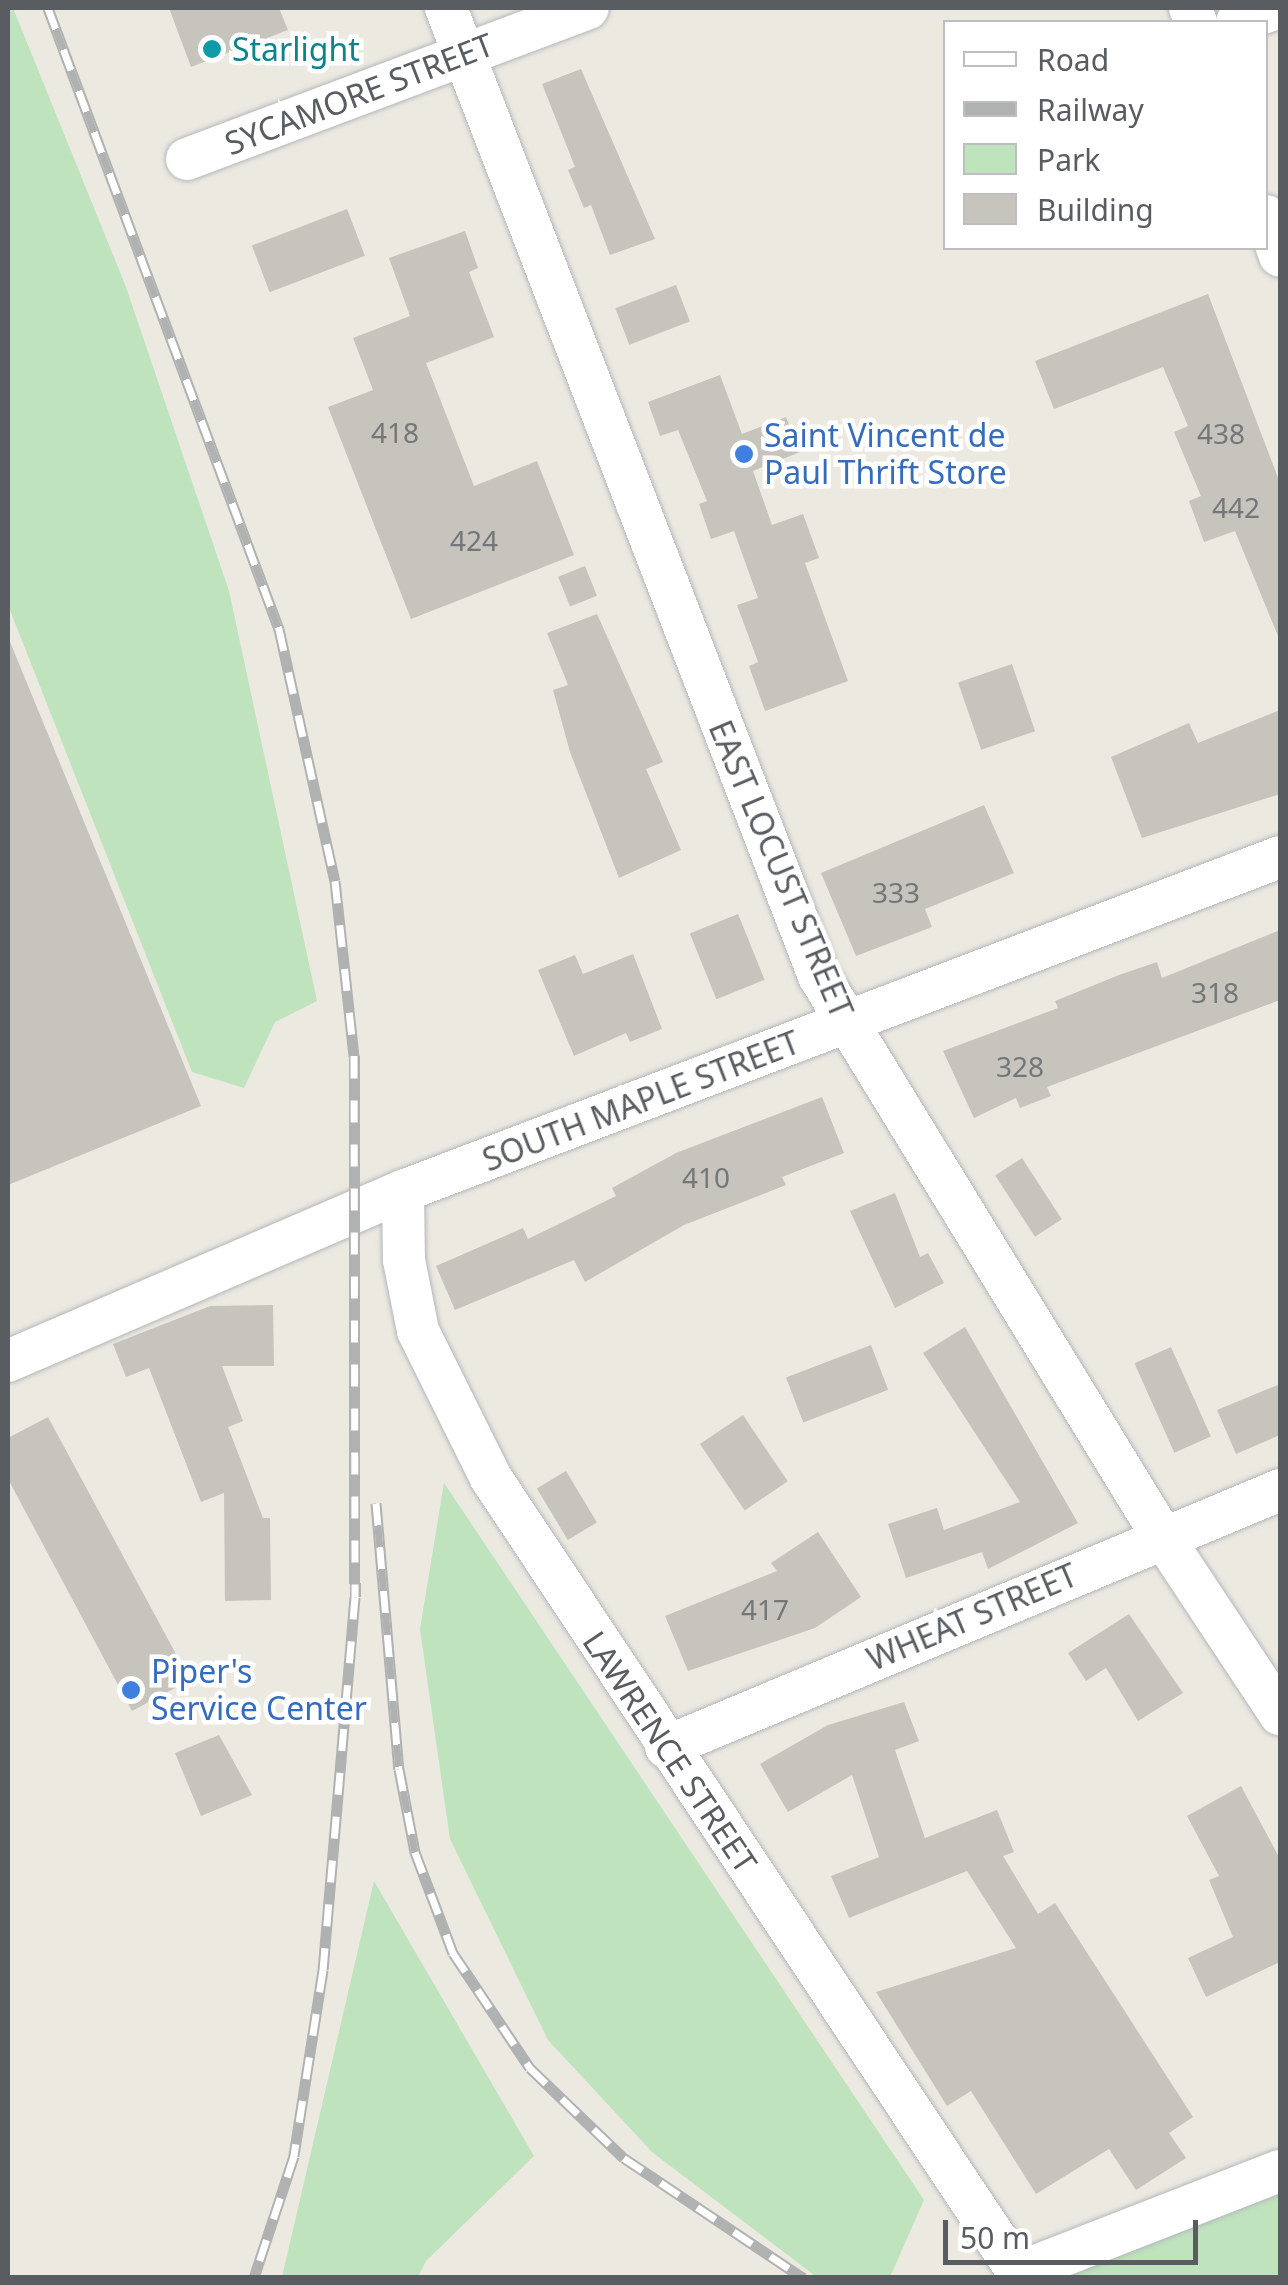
<!DOCTYPE html>
<html>
<head>
<meta charset="utf-8">
<style>
  body { margin:0 }
  #map { position:relative; width:1288px; height:2285px; overflow:hidden; background:#ece9e1; font-family:"Noto Sans",sans-serif }
  div>[style] { position:absolute }
  [style*='--x'] { left:calc(var(--x)*1px); top:calc(var(--y)*1px); width:calc(var(--w)*1px); rotate:calc(var(--a)*1deg) }
  .green>* { inset:0; background:#bee3bd }
  .building>* { inset:0; background:#c7c4be; transform-origin:0 0 }
  .roads { filter:drop-shadow(0 0 2px #b3b7bb) drop-shadow(0 0 2px #b3b7bb) }
  .minor>* { height:42px; margin:-21px; padding:0 21px; transform-origin:21px; border-radius:21px; background:#fff }
  .rail>* { height:11px; margin-top:-5.5px; transform-origin:0; background:repeating-linear-gradient(90deg,#fff 0 22px,#b0b1b1 0 44px); box-sizing:border-box; border-block:2px solid #b0b1b1 }
  .dots>* { width:28px; height:28px; translate:-50% -50%; box-sizing:border-box; border:5px solid #fff; border-radius:50% }
  span { translate:-50% -50%; white-space:nowrap; text-align:center; line-height:1.15; -webkit-text-stroke:9px #fff; paint-order:stroke }
  .number-label { font-size:28px; color:#747778 }
  .number-label span { -webkit-text-stroke-width:0 }
  .culture-label { font-size:32px; color:#0d838f }
  .left { translate:0 -50%; text-align:left }
  .street-label { font-size:32px; color:#595d61 }
  .shop-label { font-size:32px; color:#366cbe }
  .frame { position:absolute; inset:0; border:10px solid #595d61; pointer-events:none }
  .legend { position:absolute; left:943px; top:20px; width:325px; height:230px; box-sizing:border-box; background:#fff; border:2px solid #bdbec0; margin:0; padding:12px 18px; list-style:none; font-size:30px; color:#595d61 }
  .legend li { display:flex; align-items:center; gap:20px; height:50px }
  .legend b { width:50px; border:2px solid #bdbec0 }
  .scale { position:absolute; left:943px; top:2220px; width:255px; height:45px; box-sizing:border-box; border:5px solid #595d61; border-top:0; padding-left:12px; font-size:30px; line-height:35px; white-space:nowrap; color:#595d61; -webkit-text-stroke:8px #fff; paint-order:stroke }
</style>
</head>
<body>
<div id="map">
  <div class="green">
    <i style="clip-path:polygon(8px 8px,13px 8px,126px 287px,229px 591px,317px 1001px,275px 1022px,244px 1088px,192px 1072px,8px 605px)"></i>
    <i style="clip-path:polygon(444px 1483px,924px 2200px,890px 2277px,814px 2275px,652px 2152px,548px 2040px,450px 1839px,420px 1629px)"></i>
    <i style="clip-path:polygon(374px 1881px,534px 2156px,426px 2261px,418px 2277px,282px 2277px)"></i>
    <i style="clip-path:polygon(1280px 2185px,1280px 2277px,1065px 2278px,1066px 2273px)"></i>
  </div>
  <div class="building">
    <i style="clip-path:polygon(169px 8px,279px 8px,288px 30px,191px 67px)"></i>
    <i style="clip-path:polygon(581px 69px,655px 239px,610px 255px,591px 205px,584px 208px,568px 170px,575px 167px,542px 84px)"></i>
    <i style="left:347px;top:209px;width:50px;height:102px;rotate:69deg"></i>
    <i style="clip-path:polygon(465px 231px,478px 268px,469px 272px,494px 337px,426px 363px,474px 486px,537px 461px,574px 555px,411px 619px,328px 407px,373px 390px,353px 338px,410px 316px,389px 258px)"></i>
    <i style="left:676px;top:285px;width:39px;height:65px;rotate:69deg"></i>
    <i style="clip-path:polygon(1208px 294px,1280px 483px,1280px 641px,1235px 531px,1204px 542px,1189px 501px,1201px 496px,1174px 432px,1188px 426px,1163px 367px,1054px 409px,1035px 361px)"></i>
    <i style="clip-path:polygon(720px 375px,742px 434px,786px 417px,800px 452px,753px 471px,772px 525px,803px 514px,819px 558px,805px 563px,848px 681px,765px 711px,749px 666px,758px 662px,737px 605px,758px 598px,734px 531px,711px 539px,699px 504px,707px 501px,678px 430px,660px 436px,648px 402px)"></i>
    <i style="left:585px;top:566px;width:32px;height:29px;rotate:68deg"></i>
    <i style="clip-path:polygon(597px 614px,663px 762px,646px 769px,681px 850px,619px 878px,570px 752px,553px 690px,568px 685px,547px 633px)"></i>
    <i style="clip-path:polygon(8px 637px,201px 1106px,8px 1185px)"></i>
    <i style="left:1012px;top:664px;width:71px;height:57px;rotate:71deg"></i>
    <i style="clip-path:polygon(1280px 710px,1280px 794px,1142px 838px,1111px 757px,1189px 723px,1198px 743px)"></i>
    <i style="clip-path:polygon(984px 805px,1014px 873px,925px 909px,932px 927px,856px 956px,821px 873px)"></i>
    <i style="left:738px;top:914px;width:71px;height:52px;rotate:68deg"></i>
    <i style="clip-path:polygon(1280px 930px,1280px 1000px,1047px 1087px,1051px 1096px,1020px 1108px,1016px 1098px,974px 1118px,943px 1051px,1058px 1008px,1055px 1001px,1119px 975px,1157px 962px,1162px 978px)"></i>
    <i style="clip-path:polygon(633px 954px,662px 1029px,630px 1042px,626px 1033px,574px 1056px,538px 970px,575px 955px,583px 974px)"></i>
    <i style="clip-path:polygon(822px 1097px,844px 1153px,782px 1177px,786px 1185px,684px 1225px,585px 1282px,574px 1260px,455px 1310px,436px 1266px,523px 1228px,528px 1239px,616px 1196px,612px 1188px,676px 1153px)"></i>
    <i style="left:1022px;top:1158px;width:73px;height:32px;rotate:57deg"></i>
    <i style="clip-path:polygon(895px 1193px,920px 1257px,928px 1253px,944px 1283px,895px 1308px,850px 1211px)"></i>
    <i style="clip-path:polygon(273px 1305px,274px 1366px,222px 1366px,243px 1421px,228px 1427px,263px 1518px,270px 1518px,271px 1600px,225px 1601px,224px 1493px,201px 1502px,149px 1368px,126px 1377px,113px 1344px,210px 1306px)"></i>
    <i style="clip-path:polygon(965px 1327px,1078px 1523px,988px 1569px,982px 1552px,906px 1578px,888px 1524px,937px 1508px,944px 1530px,1020px 1502px,923px 1353px)"></i>
    <i style="left:871px;top:1345px;width:48px;height:91px;rotate:69deg"></i>
    <i style="left:1171px;top:1347px;width:98px;height:40px;rotate:66deg"></i>
    <i style="clip-path:polygon(1280px 1384px,1280px 1435px,1236px 1454px,1217px 1410px)"></i>
    <i style="left:743px;top:1415px;width:80px;height:52px;rotate:56deg"></i>
    <i style="clip-path:polygon(48px 1417px,190px 1680px,132px 1711px,8px 1479px,8px 1438px)"></i>
    <i style="left:566px;top:1471px;width:60px;height:34px;rotate:59deg"></i>
    <i style="clip-path:polygon(818px 1532px,861px 1597px,815px 1628px,688px 1671px,665px 1616px,777px 1571px,771px 1563px)"></i>
    <i style="clip-path:polygon(1129px 1614px,1183px 1693px,1138px 1721px,1106px 1668px,1086px 1681px,1068px 1653px)"></i>
    <i style="clip-path:polygon(904px 1702px,919px 1741px,895px 1750px,925px 1838px,997px 1810px,1014px 1852px,1003px 1856px,1038px 1914px,1055px 1903px,1193px 2117px,1169px 2133px,1186px 2158px,1136px 2190px,1109px 2149px,1036px 2194px,971px 2091px,947px 2106px,876px 1992px,1016px 1948px,967px 1871px,849px 1918px,831px 1876px,879px 1857px,852px 1775px,788px 1812px,760px 1764px,828px 1725px)"></i>
    <i style="clip-path:polygon(219px 1735px,252px 1795px,201px 1816px,175px 1753px)"></i>
    <i style="clip-path:polygon(1241px 1786px,1280px 1859px,1280px 1962px,1206px 1997px,1188px 1958px,1233px 1937px,1209px 1880px,1219px 1876px,1187px 1816px)"></i>
  </div>
  <div class="roads">
    <div class="minor">
      <i style="--x:446;--y:8;--w:1037;--a:68.93"></i>
      <i style="--x:819;--y:976;--w:657;--a:58.51"></i>
      <i style="--x:1162;--y:1536;--w:214;--a:56.5"></i>
      <i style="--x:1190;--y:8;--w:15;--a:67"></i>
      <i style="--x:1237;--y:22;--w:42;--a:-19.3"></i>
      <i style="--x:187;--y:159;--w:428;--a:-20.6"></i>
      <i style="--x:1266;--y:216;--w:42;--a:70.7"></i>
      <i style="--x:403;--y:1191;--w:69;--a:89.2"></i>
      <i style="--x:404;--y:1260;--w:72;--a:78.8"></i>
      <i style="--x:418;--y:1331;--w:164;--a:63.6"></i>
      <i style="--x:491;--y:1478;--w:960;--a:56.43"></i>
      <i style="--x:8;--y:1361;--w:430;--a:-23.3"></i>
      <i style="--x:403;--y:1191;--w:938;--a:-20.85"></i>
      <i style="--x:666;--y:1747;--w:666;--a:-22.71"></i>
      <i style="--x:1018;--y:2273;--w:281;--a:-21.3"></i>
    </div>
  </div>
  <div class="rail">
    <i style="--x:48;--y:8;--w:663;--a:69.6"></i>
    <i style="--x:279;--y:629;--w:258;--a:77.5"></i>
    <i style="--x:335;--y:881;--w:176;--a:83.8"></i>
    <i style="--x:354;--y:1056;--w:541;--a:89.89"></i>
    <i style="--x:355;--y:1597;--w:374;--a:94.9"></i>
    <i style="--x:323;--y:1970;--w:188;--a:98.9"></i>
    <i style="--x:294;--y:2156;--w:128;--a:108.2"></i>
    <i style="--x:376;--y:1503;--w:267;--a:85.1"></i>
    <i style="--x:399;--y:1769;--w:85;--a:79.1"></i>
    <i style="--x:415;--y:1852;--w:108;--a:69.4"></i>
    <i style="--x:453;--y:1953;--w:138;--a:56.2"></i>
    <i style="--x:530;--y:2068;--w:130;--a:43.8"></i>
    <i style="--x:624;--y:2158;--w:216;--a:33.8"></i>
  </div>
  <div class="dots">
    <i style="left:212px;top:49px;background:#0f9aa8"></i>
    <i style="left:744px;top:454px;background:#3f7fe0"></i>
    <i style="left:131px;top:1690px;background:#3f7fe0"></i>
  </div>
  <div class="number-label">
    <span style="left:395px;top:432px">418</span>
    <span style="left:1221px;top:433px">438</span>
    <span style="left:1236px;top:507px">442</span>
    <span style="left:474px;top:540px">424</span>
    <span style="left:896px;top:892px">333</span>
    <span style="left:1215px;top:992px">318</span>
    <span style="left:1020px;top:1066px">328</span>
    <span style="left:706px;top:1177px">410</span>
    <span style="left:765px;top:1609px">417</span>
  </div>
  <div class="culture-label">
    <span class="left" style="left:232px;top:49px">Starlight</span>
  </div>
  <div class="street-label">
    <span style="left:359px;top:94px;rotate:-21deg">SYCAMORE STREET</span>
    <span style="left:781px;top:869px;rotate:67deg">EAST LOCUST STREET</span>
    <span style="left:641px;top:1101px;rotate:-21deg">SOUTH MAPLE STREET</span>
    <span style="left:972px;top:1617px;rotate:-23deg">WHEAT STREET</span>
    <span style="left:670px;top:1752px;rotate:56deg">LAWRENCE STREET</span>
  </div>
  <div class="shop-label">
    <span class="left" style="left:764px;top:454px">Saint Vincent de<br>Paul Thrift Store</span>
    <span class="left" style="left:151px;top:1690px">Piper's<br>Service Center</span>
  </div>
  <div class="frame"></div>
  <ul class="legend">
  <li><b style="height:12px;background:#fff"></b>Road</li>
  <li><b style="height:12px;background:#b0b1b1"></b>Railway</li>
  <li><b style="height:28px;background:#bee3bd"></b>Park</li>
  <li><b style="height:28px;background:#c7c4be"></b>Building</li>
  </ul>
  <div class="scale">50 m</div>
</div>
</body>
</html>
